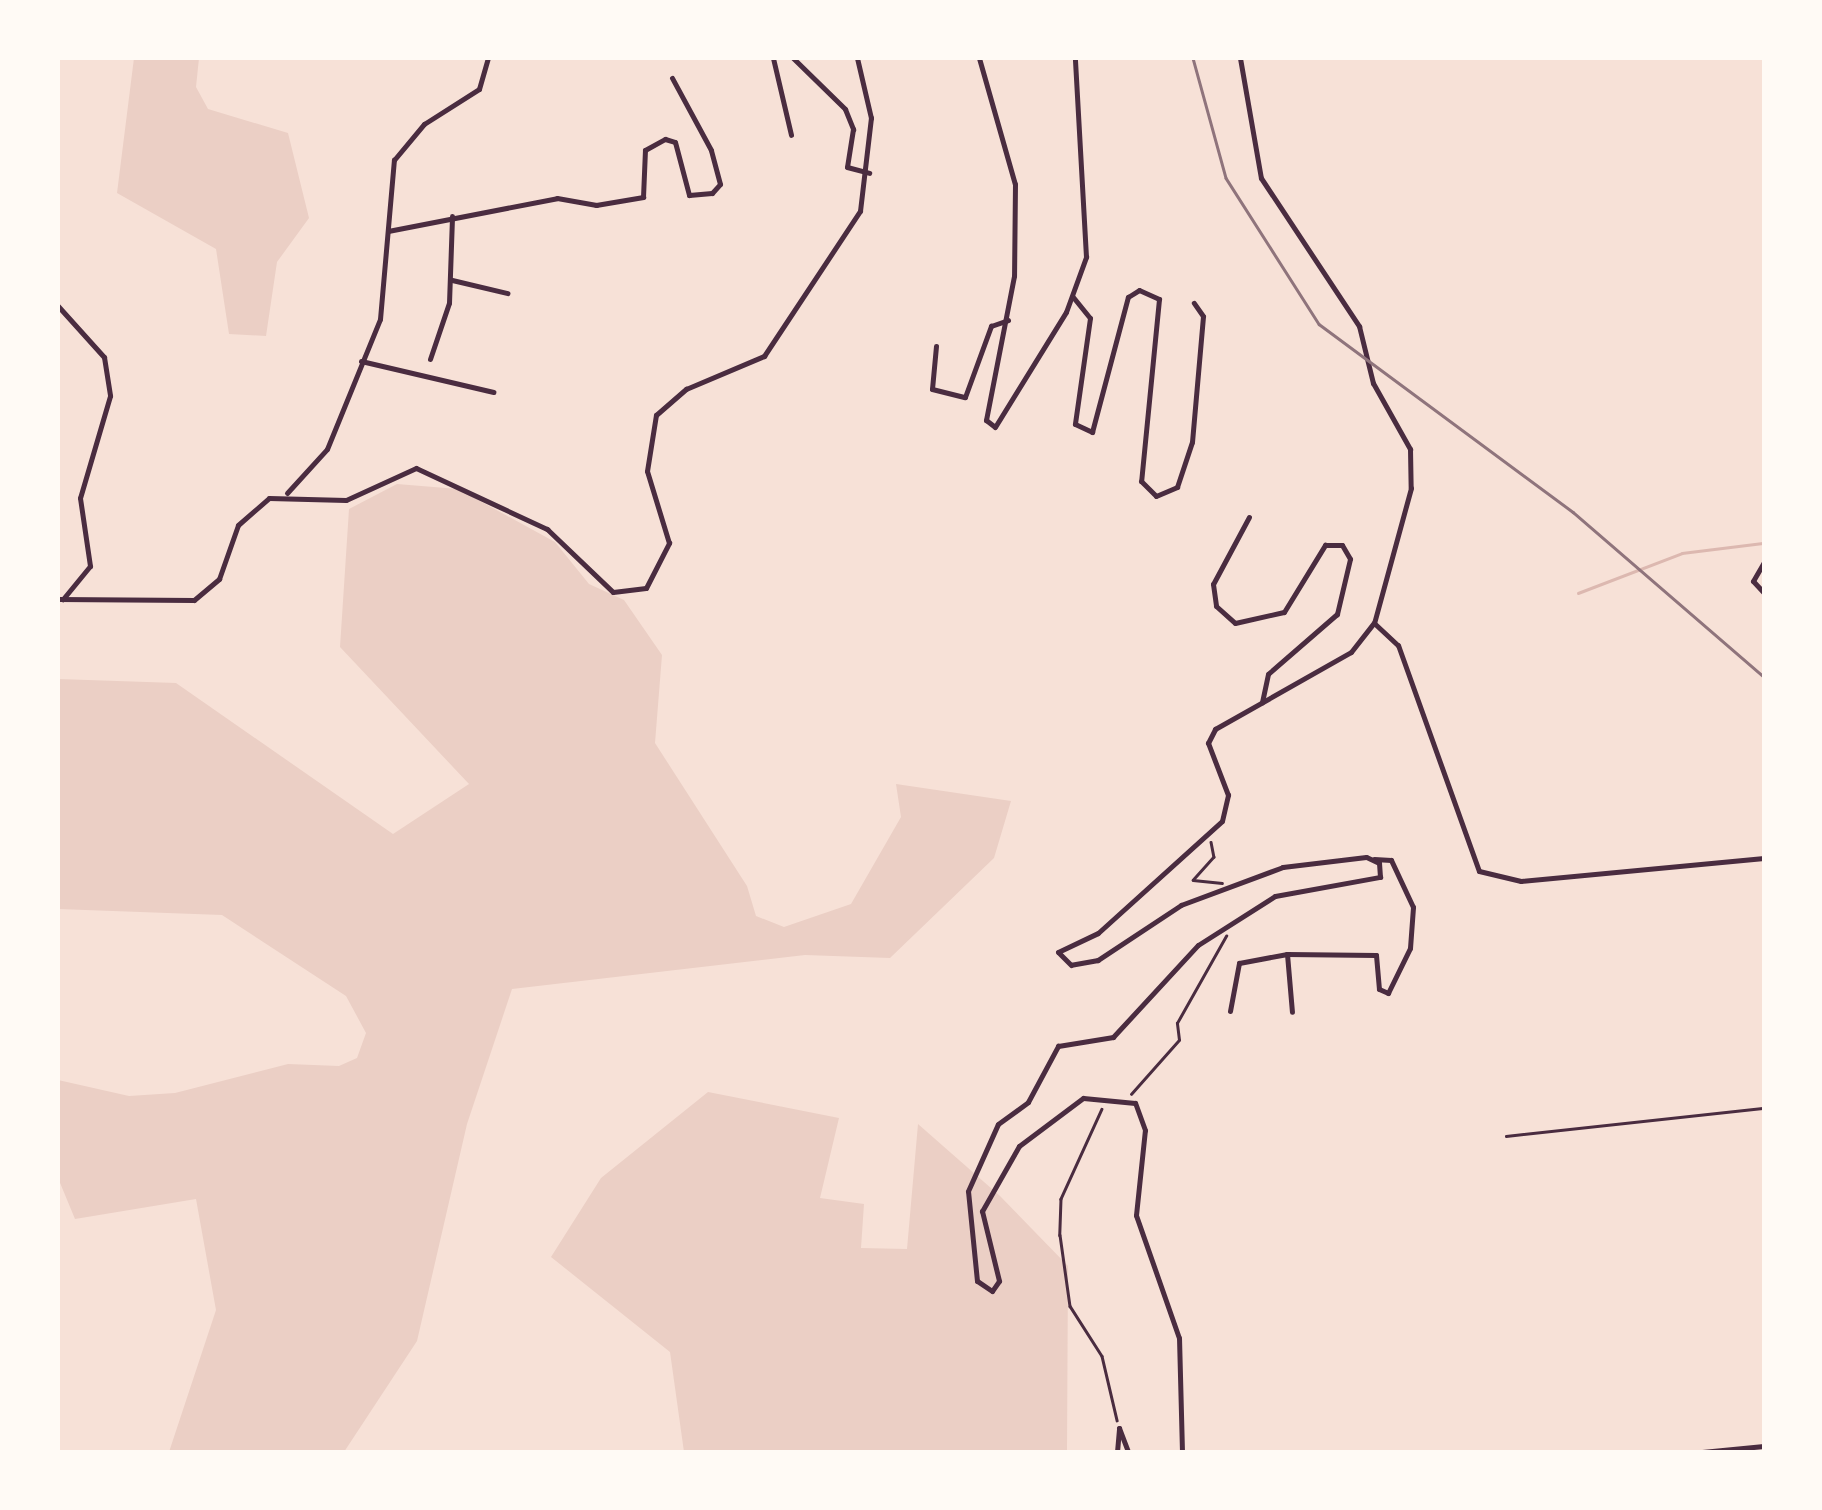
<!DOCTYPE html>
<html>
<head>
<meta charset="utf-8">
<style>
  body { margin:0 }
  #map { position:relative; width:1822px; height:1510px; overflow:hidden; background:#f7e1d7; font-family:"Varela Round",sans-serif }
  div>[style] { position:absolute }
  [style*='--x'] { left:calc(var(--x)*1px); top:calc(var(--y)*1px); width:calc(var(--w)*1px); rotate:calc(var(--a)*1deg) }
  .green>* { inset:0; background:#ebcfc5 }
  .stream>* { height:2.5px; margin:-1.25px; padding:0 1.25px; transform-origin:1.25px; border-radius:1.25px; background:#dcb8b0 }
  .path>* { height:2.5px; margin:-1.25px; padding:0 1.25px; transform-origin:1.25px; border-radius:1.25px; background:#4a2c40 }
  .service>* { height:2.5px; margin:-1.25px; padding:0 1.25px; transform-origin:1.25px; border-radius:1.25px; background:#4a2c40 }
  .minor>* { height:5px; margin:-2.5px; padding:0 2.5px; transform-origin:2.5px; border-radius:2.5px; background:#4a2c40 }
  .tertiary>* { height:5px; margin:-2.5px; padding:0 2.5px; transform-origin:2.5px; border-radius:2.5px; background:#4a2c40 }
  .rail>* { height:2.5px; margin:-1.25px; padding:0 1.25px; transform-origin:1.25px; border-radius:1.25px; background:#8f747c }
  span { translate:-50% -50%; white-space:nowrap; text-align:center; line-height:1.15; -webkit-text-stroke:8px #fffaf5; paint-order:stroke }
  .frame { position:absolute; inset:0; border:60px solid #fffaf5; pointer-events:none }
</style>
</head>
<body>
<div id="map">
  <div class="green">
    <i style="clip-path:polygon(134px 58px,199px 58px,196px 87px,208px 109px,288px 133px,309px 218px,277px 262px,266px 336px,229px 334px,216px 249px,117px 193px)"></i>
    <i style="clip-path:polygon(397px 484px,458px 489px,555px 542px,589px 584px,624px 600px,662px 655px,655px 743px,747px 886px,756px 916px,784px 927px,851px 904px,901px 817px,896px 784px,1011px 801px,994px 858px,890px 958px,805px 955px,512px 989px,467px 1124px,417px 1341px,344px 1452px,169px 1452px,216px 1310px,196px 1199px,75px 1219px,58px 1178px,58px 1080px,129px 1096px,175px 1093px,288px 1064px,339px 1066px,357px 1058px,366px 1033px,346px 996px,222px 915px,58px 909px,58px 679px,176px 683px,393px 834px,469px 784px,340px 647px,349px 509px)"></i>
    <i style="clip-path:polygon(708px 1092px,839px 1118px,820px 1198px,864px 1204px,861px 1248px,907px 1249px,918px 1124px,1000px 1196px,1068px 1266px,1067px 1452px,684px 1452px,670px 1352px,551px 1257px,601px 1178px)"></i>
  </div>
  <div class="stream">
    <i style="--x:1578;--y:593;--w:111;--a:-21"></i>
    <i style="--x:1682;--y:553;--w:83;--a:-7"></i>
  </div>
  <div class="path">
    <i style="--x:1211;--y:842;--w:15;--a:79"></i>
    <i style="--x:1214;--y:857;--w:31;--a:132"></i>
    <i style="--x:1193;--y:880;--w:29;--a:6"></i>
    <i style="--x:1131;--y:1094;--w:72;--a:-48.4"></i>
    <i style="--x:1179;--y:1040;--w:17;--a:-97"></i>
    <i style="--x:1177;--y:1023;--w:100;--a:-60.6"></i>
    <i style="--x:1102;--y:1109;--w:99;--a:114.5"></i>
    <i style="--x:1061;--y:1199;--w:36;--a:92"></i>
    <i style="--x:1060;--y:1235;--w:72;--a:82"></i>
    <i style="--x:1070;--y:1306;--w:59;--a:57.4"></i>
    <i style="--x:1102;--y:1356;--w:66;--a:76.8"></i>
  </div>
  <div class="service">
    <i style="--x:1506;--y:1136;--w:260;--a:-6.2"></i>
  </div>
  <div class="minor">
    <i style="--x:773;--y:58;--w:79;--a:76.8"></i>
    <i style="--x:793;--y:58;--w:73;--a:44.4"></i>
    <i style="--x:845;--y:109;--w:22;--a:68"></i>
    <i style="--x:853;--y:129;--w:38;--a:99"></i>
    <i style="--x:847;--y:167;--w:23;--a:15"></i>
    <i style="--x:388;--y:231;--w:172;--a:-11"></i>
    <i style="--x:557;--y:198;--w:40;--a:10"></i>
    <i style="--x:596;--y:205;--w:48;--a:-9.7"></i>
    <i style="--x:643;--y:197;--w:47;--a:-87.6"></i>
    <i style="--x:645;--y:150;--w:23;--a:-29"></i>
    <i style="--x:665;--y:139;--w:10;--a:17"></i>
    <i style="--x:675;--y:142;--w:55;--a:75.2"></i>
    <i style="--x:689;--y:195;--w:23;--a:-5"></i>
    <i style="--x:712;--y:193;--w:12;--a:-48"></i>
    <i style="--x:720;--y:184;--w:35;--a:-105"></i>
    <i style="--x:711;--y:150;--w:82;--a:-118.4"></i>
    <i style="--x:452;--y:280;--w:57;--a:13.3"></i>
    <i style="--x:1073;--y:297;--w:27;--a:51"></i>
    <i style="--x:1090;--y:318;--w:107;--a:98.1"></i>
    <i style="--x:1075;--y:424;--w:19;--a:25"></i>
    <i style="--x:1092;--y:432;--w:140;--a:-75.1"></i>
    <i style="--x:1128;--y:297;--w:13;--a:-32"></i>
    <i style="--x:1139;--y:290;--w:22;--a:24"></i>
    <i style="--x:1159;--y:299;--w:183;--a:95.6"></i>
    <i style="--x:1141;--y:481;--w:21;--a:45"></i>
    <i style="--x:1156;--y:496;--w:23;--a:-23"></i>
    <i style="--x:1177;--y:487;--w:47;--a:-71.6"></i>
    <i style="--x:1192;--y:442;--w:126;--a:-85"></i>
    <i style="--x:1203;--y:316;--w:16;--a:-125"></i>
    <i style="--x:58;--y:306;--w:69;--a:48"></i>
    <i style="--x:104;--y:357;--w:39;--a:81"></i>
    <i style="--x:110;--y:396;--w:106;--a:106.4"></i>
    <i style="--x:80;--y:498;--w:69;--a:81.6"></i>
    <i style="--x:90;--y:566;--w:43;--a:129.3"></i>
    <i style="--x:936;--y:346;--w:43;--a:95.3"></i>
    <i style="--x:932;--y:389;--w:34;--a:14"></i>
    <i style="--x:965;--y:397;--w:76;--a:-69.9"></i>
    <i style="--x:991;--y:326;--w:18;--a:-19"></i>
    <i style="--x:430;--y:359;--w:59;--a:-71.3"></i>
    <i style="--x:449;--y:303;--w:87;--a:-88"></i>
    <i style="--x:361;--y:361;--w:136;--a:13.2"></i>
    <i style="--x:287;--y:493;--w:59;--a:-47.7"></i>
    <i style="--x:327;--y:449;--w:140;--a:-67.8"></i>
    <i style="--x:380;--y:319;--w:160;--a:-85"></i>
    <i style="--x:394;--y:160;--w:47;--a:-50.2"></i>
    <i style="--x:424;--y:124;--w:65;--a:-32.5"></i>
    <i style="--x:479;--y:89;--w:32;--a:-74"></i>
    <i style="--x:1249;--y:517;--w:76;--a:118.2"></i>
    <i style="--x:1213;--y:584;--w:22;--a:82"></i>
    <i style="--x:1216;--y:606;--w:25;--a:42"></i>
    <i style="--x:1235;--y:623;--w:50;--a:-12.7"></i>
    <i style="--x:1284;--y:612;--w:79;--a:-58.5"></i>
    <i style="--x:1325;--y:545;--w:17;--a:0"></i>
    <i style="--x:1342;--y:545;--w:16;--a:60"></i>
    <i style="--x:1350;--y:559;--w:57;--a:103.3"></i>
    <i style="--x:1337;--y:614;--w:91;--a:139"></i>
    <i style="--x:1268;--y:674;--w:29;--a:102"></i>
    <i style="--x:1764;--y:562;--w:22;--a:120"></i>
    <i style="--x:1753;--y:581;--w:16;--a:47"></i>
    <i style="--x:1287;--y:954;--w:58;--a:85.1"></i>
    <i style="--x:1230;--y:1011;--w:49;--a:-79.4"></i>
    <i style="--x:1239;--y:963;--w:49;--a:-10.6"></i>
    <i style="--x:1287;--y:954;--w:89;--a:0.6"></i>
    <i style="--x:1376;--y:955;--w:34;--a:85"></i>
    <i style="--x:1379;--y:989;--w:10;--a:24"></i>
    <i style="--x:1388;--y:993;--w:50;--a:-63.9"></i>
    <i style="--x:1410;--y:948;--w:41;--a:-85.8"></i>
    <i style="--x:1413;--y:907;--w:52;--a:-115.1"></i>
    <i style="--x:1391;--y:860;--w:17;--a:-177"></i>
    <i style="--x:1702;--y:1452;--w:62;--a:-5.5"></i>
  </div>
  <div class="tertiary">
    <i style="--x:979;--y:58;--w:131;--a:74.1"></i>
    <i style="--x:1015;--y:184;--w:92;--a:90.6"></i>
    <i style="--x:1014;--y:276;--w:147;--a:101"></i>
    <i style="--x:986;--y:420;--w:11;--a:38"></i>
    <i style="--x:995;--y:427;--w:135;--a:-58.3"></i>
    <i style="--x:1066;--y:312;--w:59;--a:-70"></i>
    <i style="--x:1086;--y:257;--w:199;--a:-93.2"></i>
    <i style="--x:1240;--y:58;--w:122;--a:80.1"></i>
    <i style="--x:1261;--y:178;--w:178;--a:56.5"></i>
    <i style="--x:1359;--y:326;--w:59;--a:76.2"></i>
    <i style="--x:1373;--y:383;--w:76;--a:60.7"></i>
    <i style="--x:1410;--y:449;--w:39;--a:89"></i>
    <i style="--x:1411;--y:488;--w:140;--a:105.3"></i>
    <i style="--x:58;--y:599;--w:136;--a:0.4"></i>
    <i style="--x:194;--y:600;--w:33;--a:-40"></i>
    <i style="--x:219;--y:579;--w:57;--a:-70.6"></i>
    <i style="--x:238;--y:525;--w:41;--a:-41.1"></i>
    <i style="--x:269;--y:498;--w:77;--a:1.5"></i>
    <i style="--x:346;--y:500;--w:77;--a:-24.6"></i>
    <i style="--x:416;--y:468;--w:145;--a:25"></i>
    <i style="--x:547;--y:529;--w:91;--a:43.7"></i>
    <i style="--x:613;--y:592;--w:33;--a:-7"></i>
    <i style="--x:646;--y:588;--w:51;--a:-62.9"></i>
    <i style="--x:669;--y:543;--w:75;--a:-107"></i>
    <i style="--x:647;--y:471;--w:57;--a:-80.9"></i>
    <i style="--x:656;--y:415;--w:40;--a:-41"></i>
    <i style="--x:686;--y:389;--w:85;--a:-22.9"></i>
    <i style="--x:764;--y:356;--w:174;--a:-56.5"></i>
    <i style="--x:860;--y:211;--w:94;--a:-83.3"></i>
    <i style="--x:871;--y:118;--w:62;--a:-103.1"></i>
    <i style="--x:1374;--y:623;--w:33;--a:43"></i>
    <i style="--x:1398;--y:645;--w:240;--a:70.3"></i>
    <i style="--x:1479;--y:871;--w:43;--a:13.4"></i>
    <i style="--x:1521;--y:881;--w:244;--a:-5.4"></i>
    <i style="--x:1117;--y:1452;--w:24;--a:-85"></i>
    <i style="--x:1119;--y:1428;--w:26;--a:69"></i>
    <i style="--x:1182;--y:1452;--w:114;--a:-91.5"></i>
    <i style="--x:1179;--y:1338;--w:130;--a:-109.3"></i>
    <i style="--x:1136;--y:1215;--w:85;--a:-84"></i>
    <i style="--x:1145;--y:1130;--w:29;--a:-110"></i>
    <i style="--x:1135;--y:1103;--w:52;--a:-174.5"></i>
    <i style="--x:1083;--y:1098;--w:80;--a:143.1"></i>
    <i style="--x:1019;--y:1146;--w:75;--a:119.6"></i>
    <i style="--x:982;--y:1211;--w:72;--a:76.3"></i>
    <i style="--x:999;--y:1281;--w:12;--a:125"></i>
    <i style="--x:992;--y:1291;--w:18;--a:-146"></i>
    <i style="--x:977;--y:1281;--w:90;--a:-95.7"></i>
    <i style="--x:968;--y:1191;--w:73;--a:-65.9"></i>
    <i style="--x:998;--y:1124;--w:37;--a:-36"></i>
    <i style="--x:1028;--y:1102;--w:64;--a:-61.8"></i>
    <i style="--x:1058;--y:1046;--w:56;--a:-9.3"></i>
    <i style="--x:1113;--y:1037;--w:125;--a:-47.3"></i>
    <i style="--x:1198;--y:945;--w:91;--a:-32.5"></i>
    <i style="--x:1275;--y:896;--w:107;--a:-10.3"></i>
    <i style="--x:1380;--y:877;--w:14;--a:-94"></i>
    <i style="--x:1379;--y:863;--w:14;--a:-155"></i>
    <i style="--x:1366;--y:857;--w:84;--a:173.1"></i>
    <i style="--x:1283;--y:867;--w:109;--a:159.6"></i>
    <i style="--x:1181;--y:905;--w:100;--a:146.5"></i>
    <i style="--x:1098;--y:960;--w:27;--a:170"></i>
    <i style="--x:1071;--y:965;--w:18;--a:-135"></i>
    <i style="--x:1058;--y:952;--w:44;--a:-25.4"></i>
    <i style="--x:1098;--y:933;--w:167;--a:-42.1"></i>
    <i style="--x:1222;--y:821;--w:27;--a:-77"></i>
    <i style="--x:1228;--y:795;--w:56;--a:-111"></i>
    <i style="--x:1208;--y:743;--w:16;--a:-63"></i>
    <i style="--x:1215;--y:729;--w:156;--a:-29.5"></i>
    <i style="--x:1351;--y:652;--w:37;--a:-52"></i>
  </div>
  <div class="rail">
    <i style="--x:1193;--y:58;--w:124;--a:74.6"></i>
    <i style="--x:1226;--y:178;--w:173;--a:57.5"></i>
    <i style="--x:1319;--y:324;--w:316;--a:36.5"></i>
    <i style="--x:1573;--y:512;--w:252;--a:40.8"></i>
  </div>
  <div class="frame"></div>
</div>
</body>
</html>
